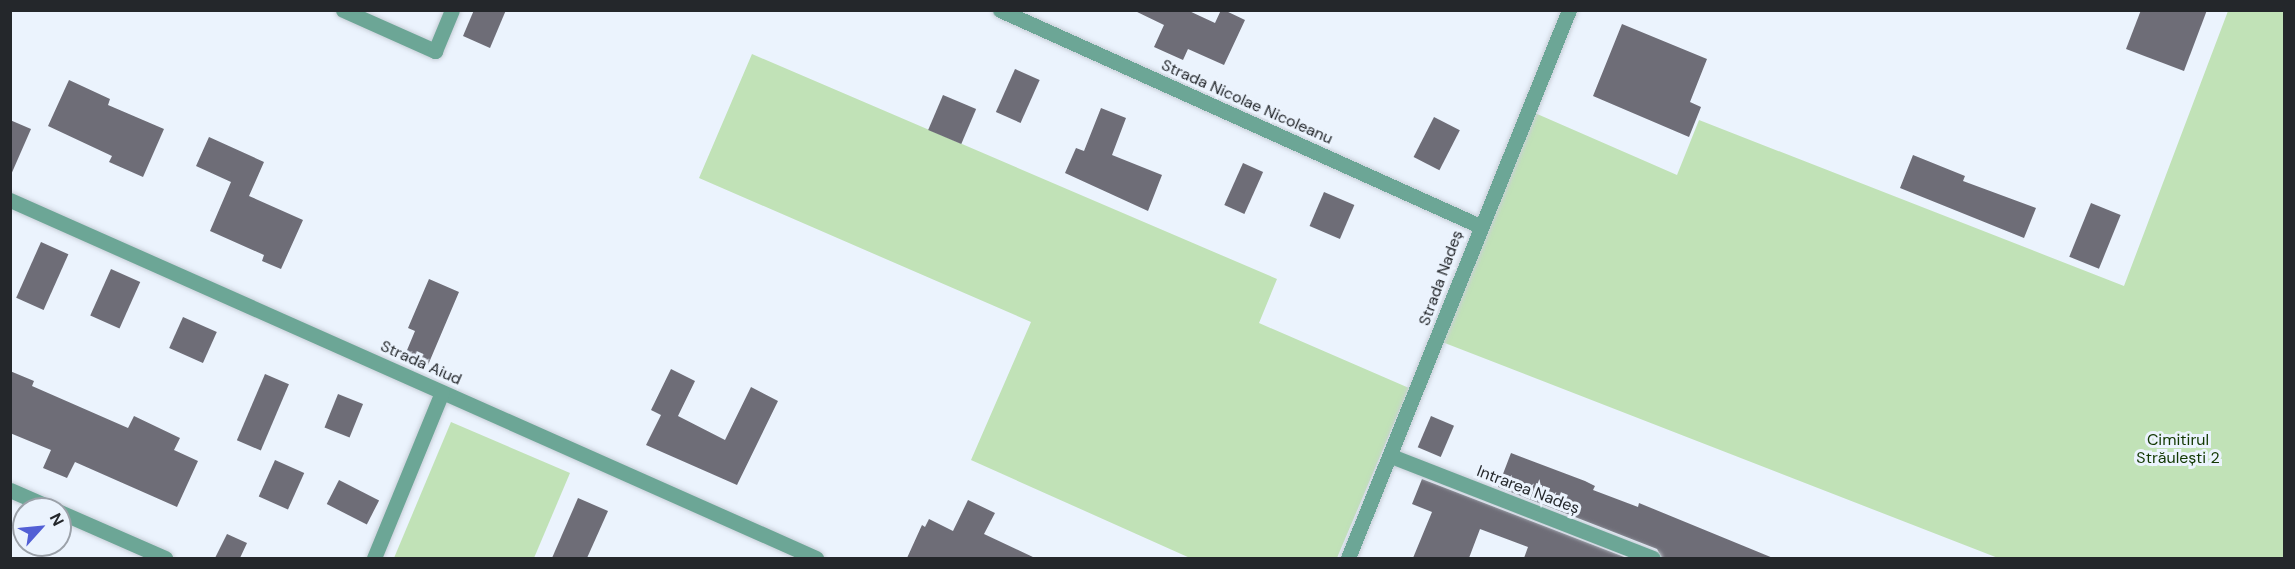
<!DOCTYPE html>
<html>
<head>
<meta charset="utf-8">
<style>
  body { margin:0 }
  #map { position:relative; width:2295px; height:569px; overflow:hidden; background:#ebf3fd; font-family:"DM Sans",sans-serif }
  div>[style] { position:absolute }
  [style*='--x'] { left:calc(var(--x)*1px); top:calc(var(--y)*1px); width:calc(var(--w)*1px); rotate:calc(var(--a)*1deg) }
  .green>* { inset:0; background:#c1e2b7 }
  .building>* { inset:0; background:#6e6d77; transform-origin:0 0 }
  .roads { filter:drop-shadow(0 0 2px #c7ced7) drop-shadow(0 0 2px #c7ced7) }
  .minor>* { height:15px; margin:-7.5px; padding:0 7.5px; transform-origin:7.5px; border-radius:7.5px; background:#6ca696 }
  span { translate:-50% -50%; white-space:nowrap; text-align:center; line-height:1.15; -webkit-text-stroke:6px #ebf3fd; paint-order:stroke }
  .street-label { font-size:16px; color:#24272b }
  .park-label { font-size:16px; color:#123802 }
  .frame { position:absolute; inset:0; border:12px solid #24272b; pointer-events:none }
  .north { position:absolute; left:12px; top:497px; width:60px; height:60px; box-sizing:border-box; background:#ebf3fd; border:2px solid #9ba1a9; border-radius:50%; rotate:63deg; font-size:16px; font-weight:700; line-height:24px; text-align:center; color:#24272b }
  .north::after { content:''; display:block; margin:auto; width:21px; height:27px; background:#525fd5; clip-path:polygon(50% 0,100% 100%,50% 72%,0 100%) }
</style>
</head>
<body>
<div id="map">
  <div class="green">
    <i style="clip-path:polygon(2228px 11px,2284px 11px,2284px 558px,1998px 558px,1437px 340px,1528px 110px,1677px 175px,1699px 120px,2124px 286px)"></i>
    <i style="clip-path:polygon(752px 54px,1277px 279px,1259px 323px,1409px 388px,1337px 558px,1190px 558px,971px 460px,1031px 322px,699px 178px)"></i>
    <i style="clip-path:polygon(451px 422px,570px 473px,534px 558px,394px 558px)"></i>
  </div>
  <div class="building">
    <i style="clip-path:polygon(474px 10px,506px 10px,490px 48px,463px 36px)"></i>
    <i style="clip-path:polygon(1133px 10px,1187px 10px,1215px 23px,1221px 10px,1224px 10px,1245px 20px,1224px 65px,1188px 49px,1183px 60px,1154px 47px,1164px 25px)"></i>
    <i style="clip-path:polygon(2141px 10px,2207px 10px,2184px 71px,2126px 49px)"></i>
    <i style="clip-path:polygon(1622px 24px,1707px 59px,1690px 102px,1701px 107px,1689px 137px,1593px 96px)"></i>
    <i style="left:1015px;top:69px;width:27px;height:47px;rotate:24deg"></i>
    <i style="clip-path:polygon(69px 80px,110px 99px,108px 105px,164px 129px,143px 177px,109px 162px,112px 156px,48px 126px)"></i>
    <i style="left:943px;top:95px;width:36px;height:38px;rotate:23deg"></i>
    <i style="clip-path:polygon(1101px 108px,1126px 118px,1112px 155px,1162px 175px,1148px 211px,1065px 173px,1076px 148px,1084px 151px)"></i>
    <i style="left:1434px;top:117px;width:29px;height:45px;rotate:27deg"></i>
    <i style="clip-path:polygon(10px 120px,31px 129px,10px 177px)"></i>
    <i style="clip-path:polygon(209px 137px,264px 162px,249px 196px,303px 220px,281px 269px,262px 261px,264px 255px,210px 231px,231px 182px,196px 166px)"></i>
    <i style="clip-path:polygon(1913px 155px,1965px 176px,1963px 181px,2036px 208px,2024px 238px,1900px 188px)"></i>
    <i style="left:1243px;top:163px;width:22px;height:46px;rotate:24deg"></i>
    <i style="left:1324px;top:192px;width:33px;height:37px;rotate:23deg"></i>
    <i style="left:2091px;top:203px;width:32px;height:58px;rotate:22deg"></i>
    <i style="left:41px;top:242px;width:30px;height:61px;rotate:24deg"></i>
    <i style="left:111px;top:269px;width:32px;height:51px;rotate:24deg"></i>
    <i style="clip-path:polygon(429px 279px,459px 292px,428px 365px,405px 355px,415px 331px,408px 328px)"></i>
    <i style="left:183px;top:317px;width:37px;height:34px;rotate:24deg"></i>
    <i style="clip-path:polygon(671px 369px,695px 381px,678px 416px,725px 440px,751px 387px,778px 401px,737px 485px,646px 445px,661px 415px,651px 410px)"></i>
    <i style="clip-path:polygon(10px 371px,34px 381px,32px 386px,128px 428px,134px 416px,180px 438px,174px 450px,198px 461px,177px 507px,75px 462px,67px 478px,43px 468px,51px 450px,10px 433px)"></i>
    <i style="left:265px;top:374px;width:26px;height:72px;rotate:23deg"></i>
    <i style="left:338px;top:394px;width:27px;height:36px;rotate:22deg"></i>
    <i style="left:1431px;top:416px;width:25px;height:34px;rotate:23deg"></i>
    <i style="clip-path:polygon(1511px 453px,1585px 481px,1595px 486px,1593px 490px,1638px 507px,1639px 503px,1773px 558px,1662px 558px,1657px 549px,1498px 487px)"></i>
    <i style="left:275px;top:460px;width:32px;height:40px;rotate:24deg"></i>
    <i style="clip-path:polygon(1422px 479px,1627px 558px,1524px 558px,1528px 547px,1480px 529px,1469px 558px,1413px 558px,1432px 512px,1412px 504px)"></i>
    <i style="left:339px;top:480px;width:45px;height:27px;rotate:27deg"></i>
    <i style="clip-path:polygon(578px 498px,608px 511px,587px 558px,552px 558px)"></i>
    <i style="clip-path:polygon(968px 500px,995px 513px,984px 534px,1035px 558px,907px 558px,922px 525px,925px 527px,929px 519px,953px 531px)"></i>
    <i style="clip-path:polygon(227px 534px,247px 543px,240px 558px,215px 558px)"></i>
  </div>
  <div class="roads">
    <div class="minor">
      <i style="--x:343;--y:10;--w:101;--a:24"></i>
      <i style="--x:435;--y:51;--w:44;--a:-67.5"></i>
      <i style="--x:1000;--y:10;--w:526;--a:24.23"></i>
      <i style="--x:10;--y:200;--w:882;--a:23.95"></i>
      <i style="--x:1391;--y:456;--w:281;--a:21.3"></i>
      <i style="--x:10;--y:490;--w:48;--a:23.4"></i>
      <i style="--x:60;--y:512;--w:115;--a:23.7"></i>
      <i style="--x:374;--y:558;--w:179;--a:-67.7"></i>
      <i style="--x:1348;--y:558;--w:591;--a:-68.04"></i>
    </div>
  </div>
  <div class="street-label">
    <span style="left:1247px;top:102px;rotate:24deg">Strada Nicolae Nicoleanu</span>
    <span style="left:1441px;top:278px;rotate:-70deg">Strada Nadeș</span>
    <span style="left:421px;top:363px;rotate:24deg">Strada Aiud</span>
    <span style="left:1528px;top:490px;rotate:21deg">Intrarea Nadeș</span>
  </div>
  <div class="park-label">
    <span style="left:2178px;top:449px">Cimitirul<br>Străulești 2</span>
  </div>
  <div class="frame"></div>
  <div class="north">N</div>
</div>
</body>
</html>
